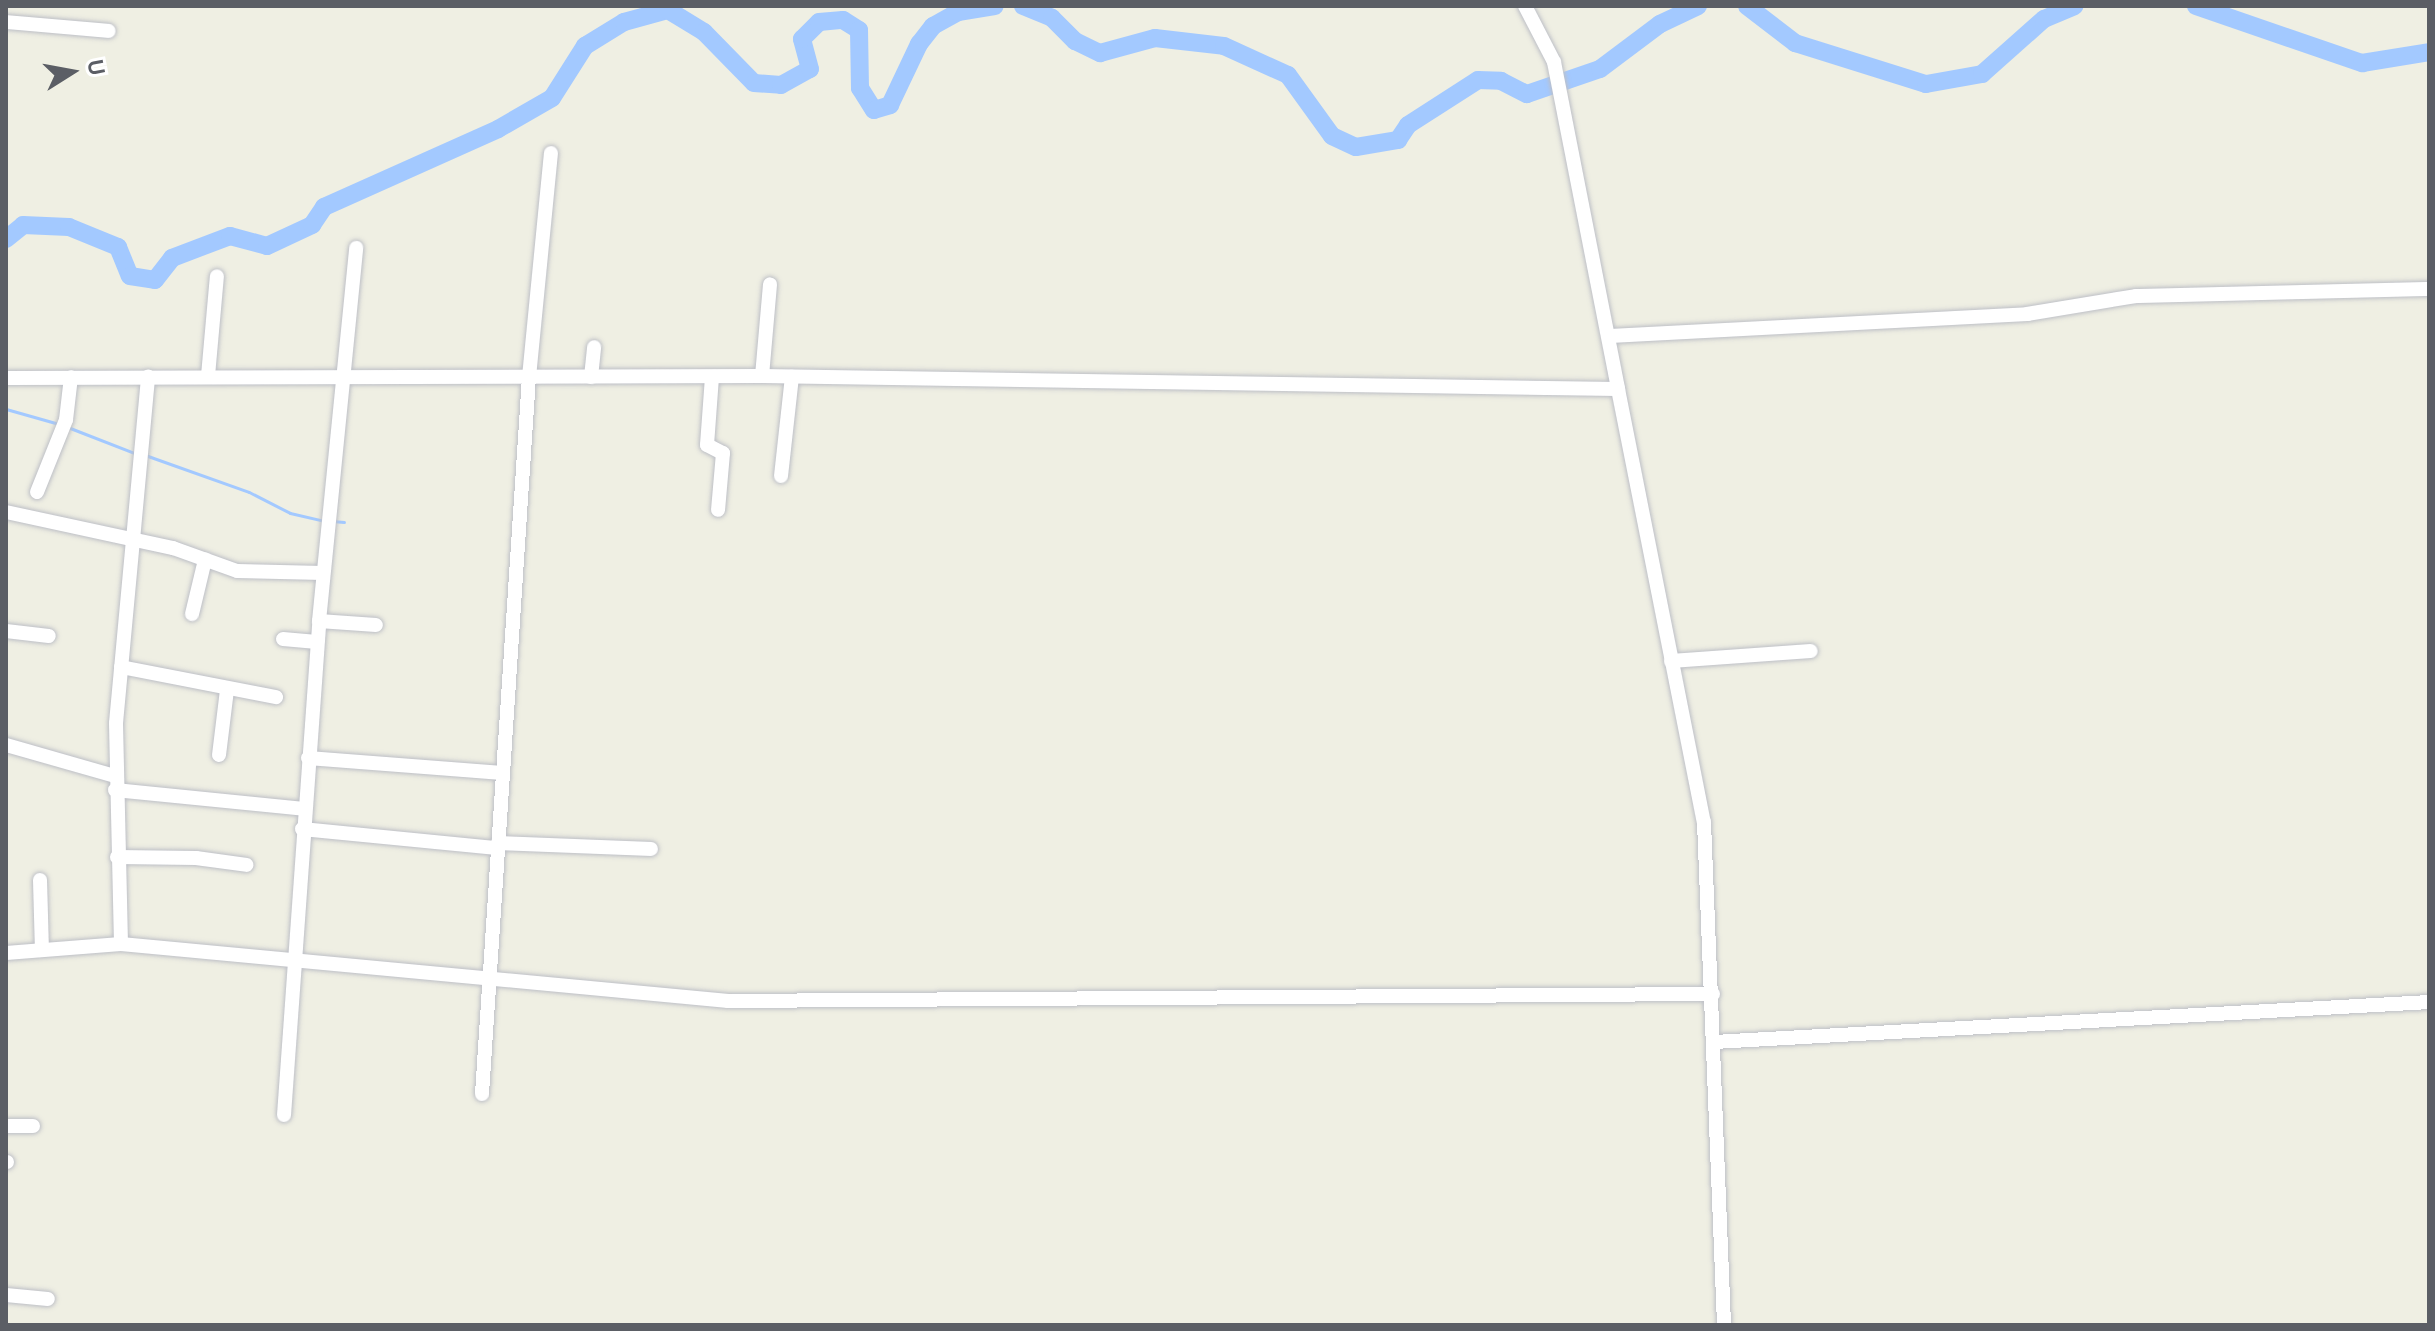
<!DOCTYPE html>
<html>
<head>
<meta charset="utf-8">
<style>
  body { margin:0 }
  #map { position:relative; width:2435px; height:1331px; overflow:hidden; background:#efefe3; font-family:Figtree,sans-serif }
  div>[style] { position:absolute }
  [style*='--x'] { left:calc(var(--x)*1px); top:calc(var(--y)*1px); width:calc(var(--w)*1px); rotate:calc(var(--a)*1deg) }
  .stream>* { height:3px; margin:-1.5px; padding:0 1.5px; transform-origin:1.5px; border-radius:1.5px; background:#a3c9ff }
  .river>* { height:18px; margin:-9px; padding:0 9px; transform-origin:9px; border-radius:9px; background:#a3c9ff }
  .roads { filter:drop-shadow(0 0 2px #bdbfc6) drop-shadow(0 0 2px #bdbfc6) }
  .minor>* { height:14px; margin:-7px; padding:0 7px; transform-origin:7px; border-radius:7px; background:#fff }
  span { translate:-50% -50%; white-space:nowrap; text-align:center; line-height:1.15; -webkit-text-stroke:7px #fff; paint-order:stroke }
  .frame { position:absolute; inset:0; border:8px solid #5b5e65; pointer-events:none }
  .north { position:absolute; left:32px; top:32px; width:80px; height:80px; -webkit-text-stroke:6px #fff; paint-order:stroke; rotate:79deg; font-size:22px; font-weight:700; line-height:32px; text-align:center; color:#5b5e65 }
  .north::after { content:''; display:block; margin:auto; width:28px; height:36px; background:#5b5e65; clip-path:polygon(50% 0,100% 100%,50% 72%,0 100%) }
</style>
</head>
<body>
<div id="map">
  <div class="stream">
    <i style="--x:6;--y:409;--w:55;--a:15.8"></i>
    <i style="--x:70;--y:428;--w:72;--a:21.2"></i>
    <i style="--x:145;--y:455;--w:110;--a:19.6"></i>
    <i style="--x:249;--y:492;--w:46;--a:27.1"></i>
    <i style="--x:290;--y:513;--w:36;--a:13"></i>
    <i style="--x:332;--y:521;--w:12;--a:5"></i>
  </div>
  <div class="river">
    <i style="--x:1023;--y:6;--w:31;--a:22"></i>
    <i style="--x:1052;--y:18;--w:33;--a:45"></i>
    <i style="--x:1075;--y:41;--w:28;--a:26"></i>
    <i style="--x:1100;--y:53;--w:57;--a:-15.3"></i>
    <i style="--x:1155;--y:38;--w:69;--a:6.6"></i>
    <i style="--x:1224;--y:46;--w:70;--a:24.4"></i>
    <i style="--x:1288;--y:75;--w:75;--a:54.2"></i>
    <i style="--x:1332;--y:136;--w:26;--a:25"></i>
    <i style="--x:1356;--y:147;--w:43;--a:-9.5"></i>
    <i style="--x:1398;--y:140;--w:18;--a:-56"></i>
    <i style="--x:1408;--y:125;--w:83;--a:-32.7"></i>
    <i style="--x:1478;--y:80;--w:23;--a:2"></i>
    <i style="--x:1501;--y:81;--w:29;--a:27"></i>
    <i style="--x:1527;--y:94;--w:77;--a:-18.9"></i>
    <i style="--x:1600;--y:69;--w:75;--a:-36.9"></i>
    <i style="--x:1660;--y:24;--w:42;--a:-25.3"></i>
    <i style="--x:1747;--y:6;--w:61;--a:37.6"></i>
    <i style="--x:1795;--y:43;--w:137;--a:17.4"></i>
    <i style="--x:1926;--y:84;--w:57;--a:-10.1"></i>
    <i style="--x:1982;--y:74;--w:83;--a:-41.6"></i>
    <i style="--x:2044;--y:19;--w:33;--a:-23"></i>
    <i style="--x:2196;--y:6;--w:176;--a:19"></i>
    <i style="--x:2362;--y:63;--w:68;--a:-9.3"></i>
    <i style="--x:6;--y:239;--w:22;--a:-39"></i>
    <i style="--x:23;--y:225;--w:46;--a:2.5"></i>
    <i style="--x:69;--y:227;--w:53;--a:22.2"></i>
    <i style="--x:118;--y:247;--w:31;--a:68"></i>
    <i style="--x:130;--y:276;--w:25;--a:9"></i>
    <i style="--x:155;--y:280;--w:28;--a:-52"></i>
    <i style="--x:172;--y:258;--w:62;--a:-20.8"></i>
    <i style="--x:230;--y:236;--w:38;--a:15"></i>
    <i style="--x:267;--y:246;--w:50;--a:-25"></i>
    <i style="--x:312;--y:225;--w:22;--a:-56"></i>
    <i style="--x:324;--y:207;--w:191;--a:-24.1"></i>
    <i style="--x:498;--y:129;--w:62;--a:-29.9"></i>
    <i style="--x:552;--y:98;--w:62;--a:-57.6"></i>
    <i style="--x:585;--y:46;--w:46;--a:-31.6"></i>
    <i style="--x:624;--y:22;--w:46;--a:-15.3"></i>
    <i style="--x:668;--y:10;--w:42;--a:31.4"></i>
    <i style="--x:704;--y:32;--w:71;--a:45.6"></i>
    <i style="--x:754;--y:83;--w:27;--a:4"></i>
    <i style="--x:781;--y:85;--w:33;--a:-29"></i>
    <i style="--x:810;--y:69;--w:31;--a:-105"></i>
    <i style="--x:802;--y:39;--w:24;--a:-45"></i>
    <i style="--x:819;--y:22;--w:24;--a:-5"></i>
    <i style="--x:843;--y:20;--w:19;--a:32"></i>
    <i style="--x:859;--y:30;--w:58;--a:89"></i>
    <i style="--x:860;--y:88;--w:26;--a:58"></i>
    <i style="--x:874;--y:110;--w:17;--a:-17"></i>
    <i style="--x:890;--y:105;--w:68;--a:-64.6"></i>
    <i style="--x:919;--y:44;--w:23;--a:-52"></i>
    <i style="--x:933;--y:26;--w:29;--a:-29"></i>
    <i style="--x:958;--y:12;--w:37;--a:-9"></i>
  </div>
  <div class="roads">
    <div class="minor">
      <i style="--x:1525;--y:6;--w:63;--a:62.6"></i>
      <i style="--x:1554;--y:62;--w:333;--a:78.9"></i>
      <i style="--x:6;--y:22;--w:103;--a:5"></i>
      <i style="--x:1610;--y:336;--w:418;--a:-3"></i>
      <i style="--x:2027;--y:314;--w:110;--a:-9.4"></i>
      <i style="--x:2136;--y:296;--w:293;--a:-1.4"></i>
      <i style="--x:208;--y:376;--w:100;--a:-84.9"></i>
      <i style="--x:762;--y:376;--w:92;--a:-85"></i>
      <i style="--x:591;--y:377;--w:30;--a:-84"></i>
      <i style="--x:712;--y:377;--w:68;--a:94.2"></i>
      <i style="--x:707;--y:445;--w:18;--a:27"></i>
      <i style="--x:723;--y:453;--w:57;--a:95"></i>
      <i style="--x:6;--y:378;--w:756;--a:-0.15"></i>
      <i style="--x:762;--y:376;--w:856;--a:0.87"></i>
      <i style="--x:1618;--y:389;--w:441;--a:78.8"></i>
      <i style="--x:1704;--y:822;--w:503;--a:87.72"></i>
      <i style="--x:781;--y:476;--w:100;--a:-83.7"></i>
      <i style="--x:37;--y:492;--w:78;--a:-68.1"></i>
      <i style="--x:66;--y:420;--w:43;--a:-83.4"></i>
      <i style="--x:6;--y:512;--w:171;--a:12.2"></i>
      <i style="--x:173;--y:548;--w:68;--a:19.8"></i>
      <i style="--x:237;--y:571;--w:86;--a:1.3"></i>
      <i style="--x:192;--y:614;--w:56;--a:-76.5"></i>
      <i style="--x:319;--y:621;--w:57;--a:4"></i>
      <i style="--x:6;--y:631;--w:43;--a:6.6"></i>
      <i style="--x:283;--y:639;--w:34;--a:5"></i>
      <i style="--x:1671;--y:661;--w:140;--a:-4.1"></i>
      <i style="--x:121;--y:667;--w:158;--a:11"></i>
      <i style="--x:6;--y:745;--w:113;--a:15.9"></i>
      <i style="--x:219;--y:755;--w:65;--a:-83"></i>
      <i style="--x:308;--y:758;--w:195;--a:4.4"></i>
      <i style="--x:115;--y:790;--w:190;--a:5.7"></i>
      <i style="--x:302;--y:829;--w:196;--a:5.6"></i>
      <i style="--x:498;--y:843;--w:153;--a:2.2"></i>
      <i style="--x:117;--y:857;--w:79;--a:0.7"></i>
      <i style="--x:196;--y:858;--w:51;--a:7.8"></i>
      <i style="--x:40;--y:880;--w:70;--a:88.4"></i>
      <i style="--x:121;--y:944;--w:221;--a:-91.3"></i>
      <i style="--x:116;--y:723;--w:348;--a:-84.7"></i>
      <i style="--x:6;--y:953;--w:115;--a:-4.5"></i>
      <i style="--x:121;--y:944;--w:610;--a:5.36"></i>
      <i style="--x:728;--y:1001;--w:985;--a:-0.41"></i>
      <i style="--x:1714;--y:1042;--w:716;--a:-3.2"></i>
      <i style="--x:482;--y:1094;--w:719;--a:-86.25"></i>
      <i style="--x:529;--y:377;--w:225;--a:-84.4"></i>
      <i style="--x:284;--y:1115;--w:495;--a:-85.9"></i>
      <i style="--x:319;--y:621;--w:375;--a:-84.3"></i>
      <i style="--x:6;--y:1126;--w:27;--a:0"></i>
      <i style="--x:6;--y:1162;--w:1;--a:0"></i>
      <i style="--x:6;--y:1295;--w:42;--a:5.4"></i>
    </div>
  </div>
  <div class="frame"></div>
  <div class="north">U</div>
</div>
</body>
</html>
